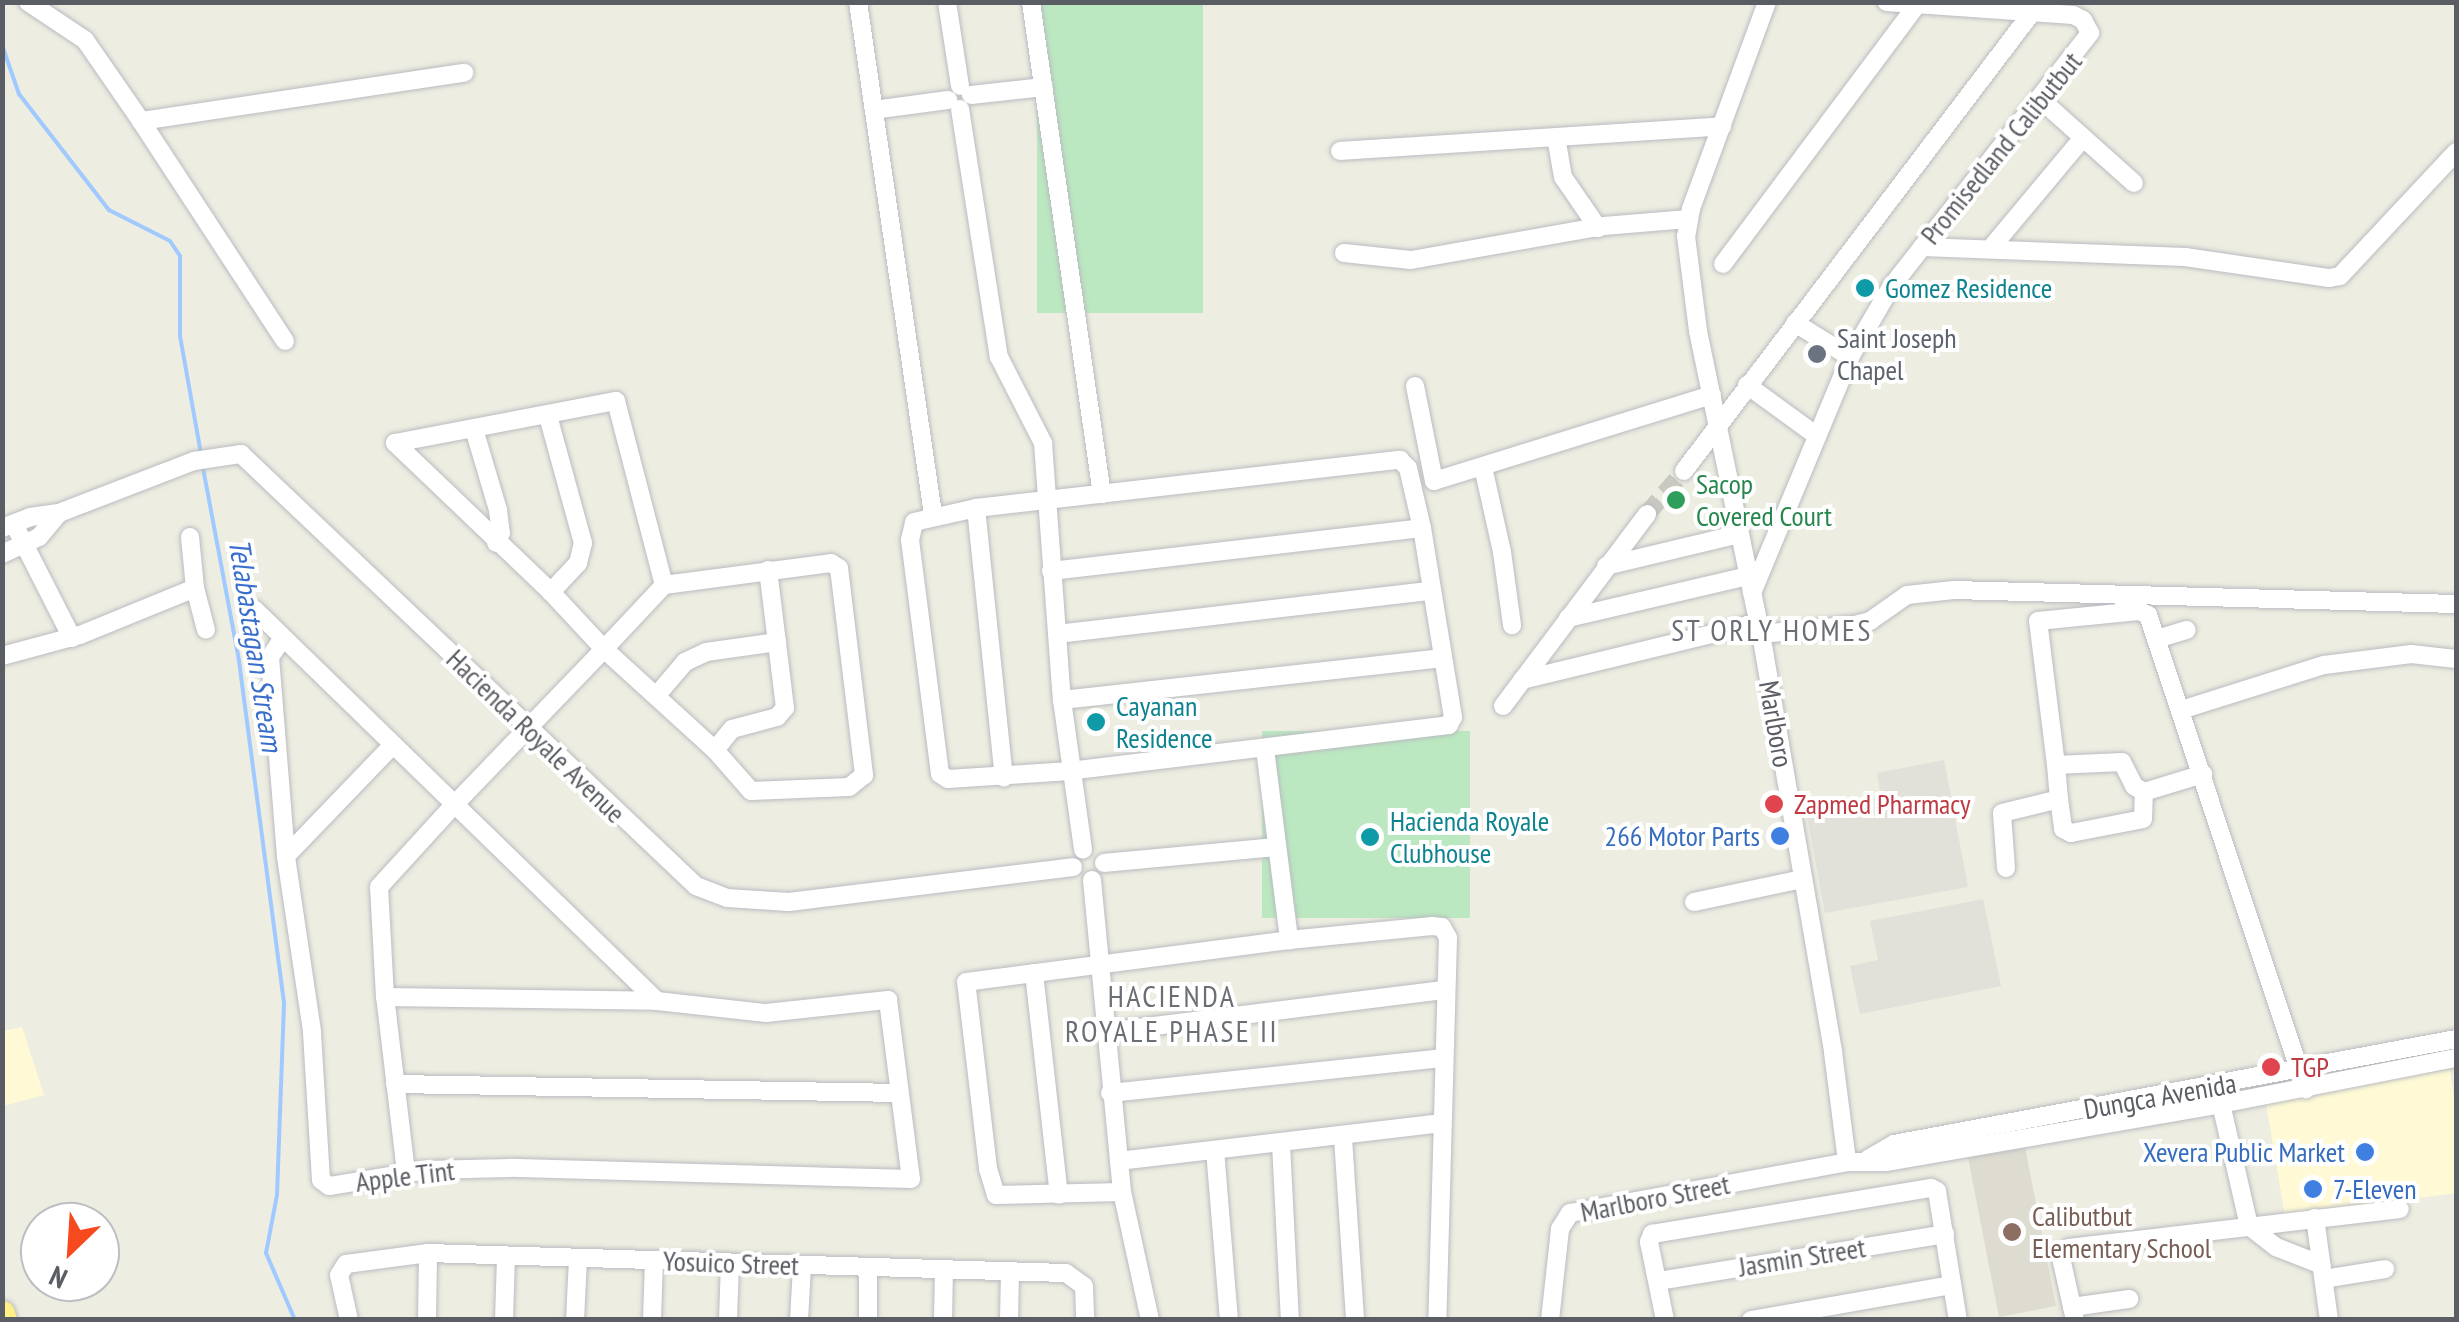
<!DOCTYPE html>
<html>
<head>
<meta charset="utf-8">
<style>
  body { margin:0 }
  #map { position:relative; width:2459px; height:1322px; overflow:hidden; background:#eeede1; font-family:"PT Sans Narrow",sans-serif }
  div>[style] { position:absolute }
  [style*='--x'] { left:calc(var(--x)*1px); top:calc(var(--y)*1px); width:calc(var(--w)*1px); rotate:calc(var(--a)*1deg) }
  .commercial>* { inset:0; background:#fffad5 }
  .industrial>* { inset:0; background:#e1e0d9 }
  .education>* { inset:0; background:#dedcd0; transform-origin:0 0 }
  .green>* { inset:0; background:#bbe8c0; transform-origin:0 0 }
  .stream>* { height:4px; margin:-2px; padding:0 2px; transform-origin:2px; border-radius:2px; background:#a0caff }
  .minor-tunnel>* { height:18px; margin-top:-9px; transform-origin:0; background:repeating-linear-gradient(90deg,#c9c9c2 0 18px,transparent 0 27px) }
  .roads { filter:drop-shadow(0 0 2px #b9bbc1) drop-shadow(0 0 2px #b9bbc1) }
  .minor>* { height:18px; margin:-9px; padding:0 9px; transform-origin:9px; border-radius:9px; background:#fff }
  .highway>* { height:25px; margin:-12.5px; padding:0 12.5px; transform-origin:12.5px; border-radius:12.5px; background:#ffef87 }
  .dots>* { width:28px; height:28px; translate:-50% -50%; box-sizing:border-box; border:5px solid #fff; border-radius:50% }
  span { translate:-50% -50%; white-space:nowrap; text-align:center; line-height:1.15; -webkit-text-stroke:8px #fff; paint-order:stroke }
  .street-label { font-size:28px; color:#5a5d63 }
  .culture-label { font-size:28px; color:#0d838f }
  .left { translate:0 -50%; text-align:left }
  .worship-label { font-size:28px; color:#5b616d }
  .leisure-label { font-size:28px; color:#27864d }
  .health-label { font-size:28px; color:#be3a42 }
  .shop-label { font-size:28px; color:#366cbe }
  .right { translate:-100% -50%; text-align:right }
  .education-label { font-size:28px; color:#785e54 }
  .neighbourhood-label { font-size:30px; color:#6b6f75; letter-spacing:2.5px }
  .water-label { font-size:30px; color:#396fcc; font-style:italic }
  .frame { position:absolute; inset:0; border:5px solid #5a5d63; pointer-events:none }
  .north { position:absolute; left:20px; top:1202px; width:100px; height:100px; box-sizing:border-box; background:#fff; border:2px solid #bdbec1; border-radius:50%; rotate:205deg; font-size:28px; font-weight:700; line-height:40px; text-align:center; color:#5a5d63 }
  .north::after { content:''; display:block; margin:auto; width:35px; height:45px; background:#f7491e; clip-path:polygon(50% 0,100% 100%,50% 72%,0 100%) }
</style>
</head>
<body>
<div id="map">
  <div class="commercial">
    <i style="clip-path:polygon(22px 1027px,44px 1095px,3px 1106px,3px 1031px)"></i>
    <i style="clip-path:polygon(2449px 1065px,2456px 1111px,2456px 1193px,2285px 1216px,2266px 1103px)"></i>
  </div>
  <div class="industrial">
    <i style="clip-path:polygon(1944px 760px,1968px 887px,1825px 913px,1806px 811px,1881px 798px,1877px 773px)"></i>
    <i style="clip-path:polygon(1983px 899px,2001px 986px,1860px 1014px,1850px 966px,1878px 960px,1870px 921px)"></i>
  </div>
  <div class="education">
    <i style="left:2025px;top:1147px;width:162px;height:58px;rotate:79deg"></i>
  </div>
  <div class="green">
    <i style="left:1037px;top:3px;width:166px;height:310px"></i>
    <i style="left:1470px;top:731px;width:187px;height:208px;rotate:90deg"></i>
  </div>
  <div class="stream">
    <i style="--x:2;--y:45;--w:52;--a:70.9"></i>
    <i style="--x:19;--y:94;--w:147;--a:52.2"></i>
    <i style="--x:109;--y:210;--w:68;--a:26.9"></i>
    <i style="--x:170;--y:241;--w:18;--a:56"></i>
    <i style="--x:180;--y:256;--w:80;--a:90"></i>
    <i style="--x:180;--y:336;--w:120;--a:79.9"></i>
    <i style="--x:203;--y:468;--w:196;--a:79.4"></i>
    <i style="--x:239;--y:661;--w:346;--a:82.5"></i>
    <i style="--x:284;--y:1004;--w:191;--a:92.1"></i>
    <i style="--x:277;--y:1195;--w:59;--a:100.7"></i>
    <i style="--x:266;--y:1253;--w:73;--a:66.6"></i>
  </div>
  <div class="minor-tunnel">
    <i style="--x:1647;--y:514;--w:57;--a:-49.3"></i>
  </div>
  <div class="roads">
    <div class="minor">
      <i style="--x:28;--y:2;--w:69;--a:33.7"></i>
      <i style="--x:85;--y:40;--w:98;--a:55.3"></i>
      <i style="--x:141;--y:121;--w:327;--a:-8.5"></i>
      <i style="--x:858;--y:2;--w:517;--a:81.67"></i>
      <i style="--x:947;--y:2;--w:85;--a:81.2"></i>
      <i style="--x:1031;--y:2;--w:497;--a:81.8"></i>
      <i style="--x:1767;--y:2;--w:221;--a:110.2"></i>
      <i style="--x:1691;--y:209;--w:27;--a:100"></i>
      <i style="--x:1686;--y:236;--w:96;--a:82.8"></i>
      <i style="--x:1698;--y:331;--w:309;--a:78.3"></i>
      <i style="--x:1761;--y:634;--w:424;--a:80.2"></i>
      <i style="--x:1833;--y:1052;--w:111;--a:82.7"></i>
      <i style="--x:971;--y:95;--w:73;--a:-6.3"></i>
      <i style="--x:2040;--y:99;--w:126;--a:41.8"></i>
      <i style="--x:960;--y:109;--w:251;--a:81.1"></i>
      <i style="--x:999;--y:357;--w:97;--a:62.9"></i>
      <i style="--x:1043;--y:443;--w:258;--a:85.8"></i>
      <i style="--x:1062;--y:700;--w:151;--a:82"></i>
      <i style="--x:874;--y:110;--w:75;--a:-7.7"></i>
      <i style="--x:141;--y:121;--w:263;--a:56.8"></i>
      <i style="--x:1556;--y:137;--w:41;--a:80.1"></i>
      <i style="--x:1563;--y:177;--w:62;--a:55.5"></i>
      <i style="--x:1340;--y:151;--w:383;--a:-3.7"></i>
      <i style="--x:1922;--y:247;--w:263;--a:2.2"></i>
      <i style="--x:2185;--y:257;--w:146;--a:8.3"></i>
      <i style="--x:2329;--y:278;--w:11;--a:-10"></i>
      <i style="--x:2340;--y:276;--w:170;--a:-46.9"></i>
      <i style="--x:1990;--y:249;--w:143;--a:-50.1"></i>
      <i style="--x:1344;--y:253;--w:67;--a:6"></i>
      <i style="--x:1411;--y:260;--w:196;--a:-10"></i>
      <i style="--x:1604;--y:226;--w:84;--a:-4.8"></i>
      <i style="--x:1723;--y:264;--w:324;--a:-53.2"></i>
      <i style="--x:1795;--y:323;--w:65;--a:31.7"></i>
      <i style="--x:1747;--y:385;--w:87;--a:36.1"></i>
      <i style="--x:1415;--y:386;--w:97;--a:78.7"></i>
      <i style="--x:1434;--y:481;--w:291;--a:-17.2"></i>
      <i style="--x:548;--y:416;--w:132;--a:74.6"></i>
      <i style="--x:583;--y:543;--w:21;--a:104"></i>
      <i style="--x:578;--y:563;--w:40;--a:133"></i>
      <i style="--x:474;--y:429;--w:84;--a:73.5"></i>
      <i style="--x:498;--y:510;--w:23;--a:83"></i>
      <i style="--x:501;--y:533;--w:11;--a:117"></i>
      <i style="--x:1400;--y:460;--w:11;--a:45"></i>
      <i style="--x:1408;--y:468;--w:62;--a:76.9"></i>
      <i style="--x:1422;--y:528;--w:192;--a:80.7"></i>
      <i style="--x:1453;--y:717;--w:9;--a:117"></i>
      <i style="--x:1449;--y:725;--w:382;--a:173.1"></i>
      <i style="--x:1070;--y:771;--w:122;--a:176.2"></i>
      <i style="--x:948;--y:779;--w:9;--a:-148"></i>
      <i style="--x:940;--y:774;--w:236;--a:-97.3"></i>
      <i style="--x:910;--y:540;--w:18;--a:-77"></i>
      <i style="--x:914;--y:522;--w:64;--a:-12.7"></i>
      <i style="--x:976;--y:508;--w:427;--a:-6.5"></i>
      <i style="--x:1483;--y:467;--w:87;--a:77.4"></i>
      <i style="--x:1502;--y:552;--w:74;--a:82.2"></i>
      <i style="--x:1684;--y:471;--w:577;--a:-52.81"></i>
      <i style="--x:976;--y:508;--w:271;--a:84.1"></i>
      <i style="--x:14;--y:524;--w:128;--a:63"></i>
      <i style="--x:2;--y:528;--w:30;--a:-21"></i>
      <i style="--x:30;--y:517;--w:29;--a:-8"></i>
      <i style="--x:59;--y:513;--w:145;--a:-21.1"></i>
      <i style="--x:194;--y:461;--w:48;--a:-8.5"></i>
      <i style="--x:241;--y:454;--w:627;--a:43.51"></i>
      <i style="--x:696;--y:886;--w:33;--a:21"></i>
      <i style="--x:727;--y:898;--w:62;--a:3.7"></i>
      <i style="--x:789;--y:902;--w:286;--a:-7"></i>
      <i style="--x:190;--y:537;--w:51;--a:84.4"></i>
      <i style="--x:195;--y:588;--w:43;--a:75.3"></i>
      <i style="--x:2;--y:554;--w:41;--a:-24.7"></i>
      <i style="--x:39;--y:537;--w:31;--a:-50"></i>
      <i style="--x:1606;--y:566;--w:137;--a:-13.5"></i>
      <i style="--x:1051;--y:571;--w:373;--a:-6.6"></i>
      <i style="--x:1752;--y:593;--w:256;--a:-67.4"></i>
      <i style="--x:1850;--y:357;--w:81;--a:-59.6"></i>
      <i style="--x:1891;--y:287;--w:323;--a:-51.9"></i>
      <i style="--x:2090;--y:33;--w:15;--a:-118"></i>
      <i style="--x:2083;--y:20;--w:11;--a:-153"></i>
      <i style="--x:2073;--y:15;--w:187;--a:-176"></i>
      <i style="--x:254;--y:609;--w:562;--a:44.21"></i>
      <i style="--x:657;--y:1001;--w:110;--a:6.3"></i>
      <i style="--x:766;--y:1013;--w:123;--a:-6.1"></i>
      <i style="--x:888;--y:1000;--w:180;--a:82.7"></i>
      <i style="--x:911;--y:1179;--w:401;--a:-178.4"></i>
      <i style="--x:510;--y:1168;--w:84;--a:178.6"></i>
      <i style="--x:426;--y:1170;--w:98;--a:170.6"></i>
      <i style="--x:329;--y:1186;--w:10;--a:-143"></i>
      <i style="--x:321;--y:1180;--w:149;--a:-93.5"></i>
      <i style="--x:312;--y:1031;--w:177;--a:-98.5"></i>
      <i style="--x:286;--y:856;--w:200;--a:-94.6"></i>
      <i style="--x:270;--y:657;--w:23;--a:-56"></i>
      <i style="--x:1568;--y:618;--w:186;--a:-13.1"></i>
      <i style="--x:1057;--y:634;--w:376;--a:-6.6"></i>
      <i style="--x:1761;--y:634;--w:94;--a:-5.5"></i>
      <i style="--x:1855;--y:625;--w:16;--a:-15"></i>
      <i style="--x:1870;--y:621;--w:45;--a:-35.1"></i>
      <i style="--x:1907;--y:595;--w:47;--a:-6.1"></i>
      <i style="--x:1954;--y:590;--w:502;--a:1.6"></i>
      <i style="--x:2157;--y:639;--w:31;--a:-17"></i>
      <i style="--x:2;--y:656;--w:81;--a:-15.1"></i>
      <i style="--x:80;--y:635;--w:124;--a:-22.2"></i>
      <i style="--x:1522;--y:680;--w:243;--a:-13.6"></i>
      <i style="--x:656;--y:696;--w:45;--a:-49.5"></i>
      <i style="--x:685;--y:662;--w:23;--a:-25"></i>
      <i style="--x:706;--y:652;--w:72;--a:-8"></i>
      <i style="--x:1062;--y:700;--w:381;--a:-6.3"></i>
      <i style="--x:1503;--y:706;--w:240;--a:-53.1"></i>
      <i style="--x:2181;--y:710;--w:150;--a:-17.5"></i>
      <i style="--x:2324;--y:665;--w:88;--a:-7.2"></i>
      <i style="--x:2411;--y:654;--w:45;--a:6.3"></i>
      <i style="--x:1265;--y:749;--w:193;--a:82.8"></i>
      <i style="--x:715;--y:750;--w:27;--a:-51"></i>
      <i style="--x:732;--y:729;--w:47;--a:-14.9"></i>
      <i style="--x:777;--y:717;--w:12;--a:-48"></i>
      <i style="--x:785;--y:708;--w:139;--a:-97"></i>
      <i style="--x:2056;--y:765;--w:145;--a:-97.1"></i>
      <i style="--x:2038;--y:621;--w:101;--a:-5.7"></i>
      <i style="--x:2139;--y:611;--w:10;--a:24"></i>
      <i style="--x:2148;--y:615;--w:500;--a:71.6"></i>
      <i style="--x:2059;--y:799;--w:30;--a:82"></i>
      <i style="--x:2063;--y:829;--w:9;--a:27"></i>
      <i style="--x:2071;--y:833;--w:73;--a:-11"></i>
      <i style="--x:2143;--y:819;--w:27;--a:-88"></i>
      <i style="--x:286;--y:856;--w:153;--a:-46.1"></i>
      <i style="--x:1104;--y:863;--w:172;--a:-5.3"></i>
      <i style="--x:2006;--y:868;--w:55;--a:-94.2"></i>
      <i style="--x:2002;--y:813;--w:59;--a:-13.8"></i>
      <i style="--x:2059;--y:799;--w:34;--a:-95"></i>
      <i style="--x:2056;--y:765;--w:66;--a:-2.6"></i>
      <i style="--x:2122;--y:762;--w:27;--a:63"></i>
      <i style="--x:2134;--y:786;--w:12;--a:31"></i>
      <i style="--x:2144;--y:792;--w:62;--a:-17"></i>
      <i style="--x:1092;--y:880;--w:313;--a:84.5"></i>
      <i style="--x:1694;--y:902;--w:110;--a:-12"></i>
      <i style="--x:1034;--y:973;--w:223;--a:83.6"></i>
      <i style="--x:385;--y:997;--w:272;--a:0.8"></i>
      <i style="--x:1106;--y:1032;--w:342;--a:-7.1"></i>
      <i style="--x:395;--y:1084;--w:504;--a:1.02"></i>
      <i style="--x:1110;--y:1093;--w:334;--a:-6"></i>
      <i style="--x:2219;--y:1095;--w:134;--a:77.1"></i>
      <i style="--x:2249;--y:1226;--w:34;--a:38"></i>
      <i style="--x:2276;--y:1247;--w:49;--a:21.4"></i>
      <i style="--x:1343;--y:1138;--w:182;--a:86.2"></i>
      <i style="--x:1281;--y:1144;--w:176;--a:87.1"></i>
      <i style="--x:1215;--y:1150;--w:171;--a:85.3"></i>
      <i style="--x:1868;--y:1159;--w:30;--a:-30"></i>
      <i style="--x:1894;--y:1144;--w:572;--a:-10.58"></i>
      <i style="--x:1119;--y:1161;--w:325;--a:-6.7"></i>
      <i style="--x:406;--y:1172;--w:176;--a:-96.8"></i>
      <i style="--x:385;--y:997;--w:110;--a:-93.1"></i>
      <i style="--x:379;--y:887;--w:110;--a:-47.6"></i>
      <i style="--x:453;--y:806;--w:218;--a:-46.1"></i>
      <i style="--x:604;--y:649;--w:88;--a:-46.8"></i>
      <i style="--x:664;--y:585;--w:168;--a:-7.5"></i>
      <i style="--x:831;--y:563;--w:9;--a:32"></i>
      <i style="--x:839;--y:568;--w:209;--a:83.1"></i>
      <i style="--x:864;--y:775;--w:19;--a:141"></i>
      <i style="--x:849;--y:787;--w:98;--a:177.7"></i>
      <i style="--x:751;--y:791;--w:55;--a:-131.3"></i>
      <i style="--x:715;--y:750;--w:150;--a:-137.7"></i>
      <i style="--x:604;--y:649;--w:78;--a:-132.9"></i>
      <i style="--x:551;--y:592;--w:216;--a:-136.3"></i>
      <i style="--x:395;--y:443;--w:225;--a:-10.8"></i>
      <i style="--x:616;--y:401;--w:190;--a:75.4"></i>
      <i style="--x:2315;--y:1218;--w:103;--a:82.2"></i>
      <i style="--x:2324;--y:1279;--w:62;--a:-9.3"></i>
      <i style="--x:1659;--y:1281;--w:290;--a:-9.3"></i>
      <i style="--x:2072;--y:1307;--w:58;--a:-8"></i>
      <i style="--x:349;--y:1320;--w:46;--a:-102.5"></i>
      <i style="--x:339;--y:1275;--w:13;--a:-58"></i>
      <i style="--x:346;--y:1264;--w:83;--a:-7.6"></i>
      <i style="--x:428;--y:1253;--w:638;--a:1.8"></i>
      <i style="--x:1066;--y:1273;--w:22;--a:36"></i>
      <i style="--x:1084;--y:1286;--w:34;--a:88"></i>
      <i style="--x:427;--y:1320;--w:67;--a:-89.1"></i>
      <i style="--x:504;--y:1320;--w:63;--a:-88.2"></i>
      <i style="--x:575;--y:1320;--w:62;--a:-87.2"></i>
      <i style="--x:652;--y:1320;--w:60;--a:-88.1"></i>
      <i style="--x:728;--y:1320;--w:57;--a:-88"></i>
      <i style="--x:799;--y:1320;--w:54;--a:-86.8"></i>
      <i style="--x:868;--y:1320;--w:53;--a:-90"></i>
      <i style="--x:943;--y:1320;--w:50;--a:-88.9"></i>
      <i style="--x:1009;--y:1320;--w:46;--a:-88.8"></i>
      <i style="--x:1150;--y:1320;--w:131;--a:-102.3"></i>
      <i style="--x:1122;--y:1192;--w:126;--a:178.6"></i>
      <i style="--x:996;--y:1195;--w:28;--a:-107"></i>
      <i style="--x:988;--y:1168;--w:187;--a:-96.7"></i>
      <i style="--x:966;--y:982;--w:326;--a:-7.4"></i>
      <i style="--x:1289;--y:940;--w:144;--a:-5.6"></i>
      <i style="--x:1432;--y:926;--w:10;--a:6"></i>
      <i style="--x:1442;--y:927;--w:13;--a:61"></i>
      <i style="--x:1448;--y:938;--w:382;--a:91.6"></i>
      <i style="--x:1550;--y:1320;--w:92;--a:-83.7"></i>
      <i style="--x:1560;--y:1229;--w:19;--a:-58"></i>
      <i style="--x:1570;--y:1213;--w:282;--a:-10.4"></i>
      <i style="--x:1847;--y:1162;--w:39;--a:0"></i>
      <i style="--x:1886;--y:1162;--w:340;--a:-9.8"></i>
      <i style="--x:2221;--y:1104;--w:239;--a:-11.1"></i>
      <i style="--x:1665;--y:1320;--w:80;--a:-101.6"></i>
      <i style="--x:1649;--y:1242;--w:9;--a:-69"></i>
      <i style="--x:1652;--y:1234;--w:283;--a:-9.4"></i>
      <i style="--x:1931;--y:1188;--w:7;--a:27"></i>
      <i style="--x:1937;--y:1191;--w:131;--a:80.8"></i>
      <i style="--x:1751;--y:1320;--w:204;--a:-9.9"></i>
      <i style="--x:2075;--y:1320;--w:64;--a:-102.7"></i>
      <i style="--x:2061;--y:1258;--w:13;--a:-51"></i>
      <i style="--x:2069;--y:1248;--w:333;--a:-6.7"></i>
    </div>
    <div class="highway">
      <i style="--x:2;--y:1313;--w:7;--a:74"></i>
    </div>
  </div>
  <div class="dots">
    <i style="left:1865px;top:288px;background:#0f9aa8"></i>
    <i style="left:1817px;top:354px;background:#6b7280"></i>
    <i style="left:1676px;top:500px;background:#2e9e5b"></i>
    <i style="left:1096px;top:722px;background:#0f9aa8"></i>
    <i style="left:1774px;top:804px;background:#e0444e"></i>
    <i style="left:1780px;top:836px;background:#3f7fe0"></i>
    <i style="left:1370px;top:837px;background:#0f9aa8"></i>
    <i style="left:2271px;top:1067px;background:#e0444e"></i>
    <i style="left:2365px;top:1152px;background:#3f7fe0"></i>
    <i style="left:2313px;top:1189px;background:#3f7fe0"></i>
    <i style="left:2012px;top:1232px;background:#8d6e63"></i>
  </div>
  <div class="street-label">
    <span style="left:2001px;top:148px;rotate:-51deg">Promisedland Calibutbut</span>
    <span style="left:1776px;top:724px;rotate:80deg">Marlboro</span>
    <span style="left:536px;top:736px;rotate:44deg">Hacienda Royale Avenue</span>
    <span style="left:2160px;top:1096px;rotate:-10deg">Dungca Avenida</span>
    <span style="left:405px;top:1176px;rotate:-7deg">Apple Tint</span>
    <span style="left:1655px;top:1198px;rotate:-11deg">Marlboro Street</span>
    <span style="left:1802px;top:1257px;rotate:-9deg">Jasmin Street</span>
    <span style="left:731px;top:1263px;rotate:2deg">Yosuico Street</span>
  </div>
  <div class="culture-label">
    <span class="left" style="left:1885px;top:288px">Gomez Residence</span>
    <span class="left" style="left:1116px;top:722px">Cayanan<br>Residence</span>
    <span class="left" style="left:1390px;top:837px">Hacienda Royale<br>Clubhouse</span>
  </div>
  <div class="worship-label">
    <span class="left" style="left:1837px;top:354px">Saint Joseph<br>Chapel</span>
  </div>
  <div class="leisure-label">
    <span class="left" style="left:1696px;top:500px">Sacop<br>Covered Court</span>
  </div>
  <div class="health-label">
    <span class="left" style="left:1794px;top:804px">Zapmed Pharmacy</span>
    <span class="left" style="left:2291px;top:1067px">TGP</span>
  </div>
  <div class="shop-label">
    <span class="right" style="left:1760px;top:836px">266 Motor Parts</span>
    <span class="right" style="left:2345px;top:1152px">Xevera Public Market</span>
    <span class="left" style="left:2333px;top:1189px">7-Eleven</span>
  </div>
  <div class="education-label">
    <span class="left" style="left:2032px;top:1232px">Calibutbut<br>Elementary School</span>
  </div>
  <div class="neighbourhood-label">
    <span style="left:1772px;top:630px">ST ORLY HOMES</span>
    <span style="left:1172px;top:1013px">HACIENDA<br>ROYALE PHASE II</span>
  </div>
  <div class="water-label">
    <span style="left:256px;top:645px;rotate:81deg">Telabastagan Stream</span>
  </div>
  <div class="frame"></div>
  <div class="north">N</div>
</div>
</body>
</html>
